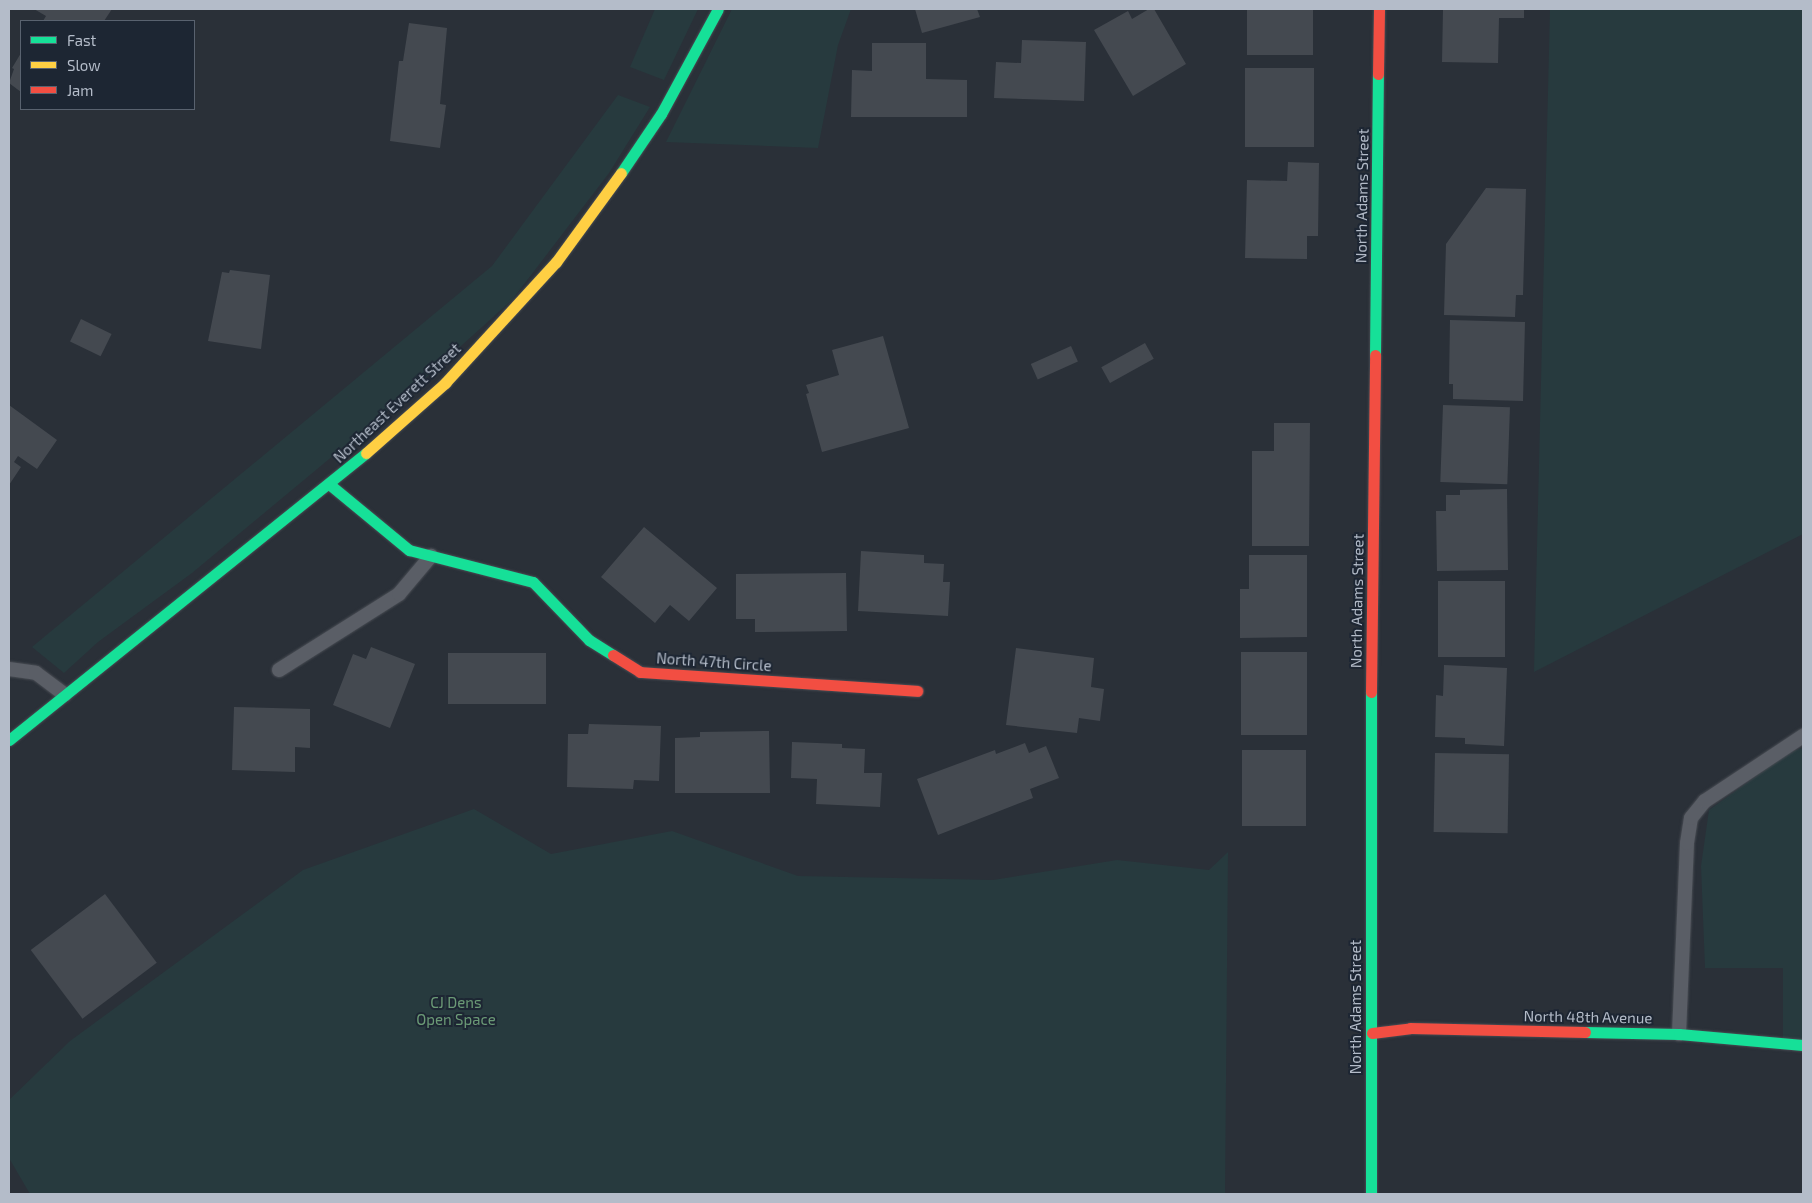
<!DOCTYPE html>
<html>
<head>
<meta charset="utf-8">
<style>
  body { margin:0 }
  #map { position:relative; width:1812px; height:1203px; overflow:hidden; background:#2a3038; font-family:"Exo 2",sans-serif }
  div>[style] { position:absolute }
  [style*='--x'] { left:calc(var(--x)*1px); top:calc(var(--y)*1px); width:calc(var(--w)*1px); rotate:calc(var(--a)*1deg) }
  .green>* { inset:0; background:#273a3e }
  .building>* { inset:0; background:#444950; transform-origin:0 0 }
  .roads { filter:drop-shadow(0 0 1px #484c53) drop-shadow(0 0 1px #484c53) }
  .lane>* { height:14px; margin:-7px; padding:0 7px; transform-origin:7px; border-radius:7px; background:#5a5e66 }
  .fast>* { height:11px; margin:-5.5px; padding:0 5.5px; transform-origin:5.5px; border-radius:5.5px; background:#16e098 }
  .slow>* { height:11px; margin:-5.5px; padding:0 5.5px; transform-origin:5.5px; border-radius:5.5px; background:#ffcf43 }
  .jam>* { height:11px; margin:-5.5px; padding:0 5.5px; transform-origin:5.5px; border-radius:5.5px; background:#f24e42 }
  span { translate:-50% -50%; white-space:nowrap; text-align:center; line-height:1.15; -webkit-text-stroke:4px #1d2633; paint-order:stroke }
  .street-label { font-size:15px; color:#b4bcc9 }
  .park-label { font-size:15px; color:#6b9a76 }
  .frame { position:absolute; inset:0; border:10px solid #b4bcc9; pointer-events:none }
  .legend { position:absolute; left:20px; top:20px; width:175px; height:90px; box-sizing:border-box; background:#1d2633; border:1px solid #59626f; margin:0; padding:6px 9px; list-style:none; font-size:15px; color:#b4bcc9 }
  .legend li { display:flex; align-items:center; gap:10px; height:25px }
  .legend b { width:25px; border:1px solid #59626f }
</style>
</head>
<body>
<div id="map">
  <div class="green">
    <i style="clip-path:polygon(655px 9px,698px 9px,664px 80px,630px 67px)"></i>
    <i style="clip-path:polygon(732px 9px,851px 9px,838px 45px,818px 148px,666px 142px)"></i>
    <i style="clip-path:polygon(1550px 9px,1803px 9px,1803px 534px,1534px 672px)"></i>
    <i style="clip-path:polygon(618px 95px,650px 107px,609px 173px,512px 300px,411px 391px,192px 573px,98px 642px,64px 673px,32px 647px,492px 266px)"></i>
    <i style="clip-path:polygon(1803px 748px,1803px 1045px,1783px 1043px,1783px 968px,1705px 968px,1701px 866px,1709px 810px,1790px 752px)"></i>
    <i style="clip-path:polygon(474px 809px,551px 854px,672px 831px,798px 876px,993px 880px,1117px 860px,1209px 870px,1228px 852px,1225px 1194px,30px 1194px,9px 1158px,9px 1100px,70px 1041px,303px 870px)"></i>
  </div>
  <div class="building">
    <i style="clip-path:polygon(34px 9px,112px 9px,104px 21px,43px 21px,46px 16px)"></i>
    <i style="clip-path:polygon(915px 9px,977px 9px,980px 17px,922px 33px)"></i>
    <i style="clip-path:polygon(1149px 9px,1154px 9px,1186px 64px,1133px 96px,1094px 30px,1128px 11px,1132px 19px)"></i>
    <i style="left:1247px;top:9px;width:66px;height:46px"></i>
    <i style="clip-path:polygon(1443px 9px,1524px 9px,1524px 18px,1499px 18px,1498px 63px,1442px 62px)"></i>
    <i style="clip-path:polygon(409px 23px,447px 28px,440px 104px,446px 105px,440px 148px,390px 141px,399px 61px,403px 61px)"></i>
    <i style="clip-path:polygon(1022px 40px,1086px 42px,1084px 101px,994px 98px,996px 62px,1021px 63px)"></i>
    <i style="clip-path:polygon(872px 43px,926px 43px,926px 79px,967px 80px,967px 117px,851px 117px,852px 70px,872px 71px)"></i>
    <i style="clip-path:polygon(21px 53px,21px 92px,9px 83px,14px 69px,12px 68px)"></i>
    <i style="left:1245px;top:68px;width:69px;height:79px"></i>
    <i style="clip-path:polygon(1288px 162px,1319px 163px,1318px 236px,1307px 236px,1307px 259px,1245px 258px,1247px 180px,1287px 181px)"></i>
    <i style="clip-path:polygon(1486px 188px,1526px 189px,1523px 295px,1516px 295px,1515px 317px,1444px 315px,1446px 244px)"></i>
    <i style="clip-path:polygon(230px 270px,270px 275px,261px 349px,208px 341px,222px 272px,229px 273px)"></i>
    <i style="left:81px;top:319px;width:34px;height:25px;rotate:26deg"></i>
    <i style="clip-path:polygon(1450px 320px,1525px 322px,1523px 401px,1453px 399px,1453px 384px,1449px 384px)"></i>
    <i style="clip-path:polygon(883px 336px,909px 428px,822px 452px,806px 394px,809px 393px,806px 385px,839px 375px,832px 350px)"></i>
    <i style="left:1145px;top:343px;width:18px;height:50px;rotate:61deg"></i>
    <i style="left:1071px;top:346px;width:17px;height:44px;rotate:66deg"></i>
    <i style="clip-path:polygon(9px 405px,57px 440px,37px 469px,18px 456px,14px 462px,21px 467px,9px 485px)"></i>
    <i style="left:1443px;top:405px;width:67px;height:77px;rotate:2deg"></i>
    <i style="clip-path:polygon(1274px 423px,1310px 423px,1309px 546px,1252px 546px,1252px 451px,1274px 451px)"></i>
    <i style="clip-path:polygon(1507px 489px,1508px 570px,1437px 571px,1436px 511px,1446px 511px,1446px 495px,1460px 495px,1460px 490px)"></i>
    <i style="clip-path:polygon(644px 527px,717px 588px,689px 621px,670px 605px,655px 623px,601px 577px)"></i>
    <i style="clip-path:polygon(861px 551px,924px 555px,924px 563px,944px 564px,943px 582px,950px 582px,948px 616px,858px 611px)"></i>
    <i style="clip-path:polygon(1249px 555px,1307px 555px,1307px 637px,1240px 638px,1240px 589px,1249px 589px)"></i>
    <i style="clip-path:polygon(846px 573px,847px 631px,755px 632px,755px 619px,736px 619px,736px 574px)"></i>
    <i style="left:1438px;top:581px;width:67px;height:76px"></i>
    <i style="clip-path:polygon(371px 647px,415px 664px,390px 728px,333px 705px,353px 654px,366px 659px)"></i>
    <i style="clip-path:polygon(1016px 648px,1094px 658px,1091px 687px,1104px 689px,1100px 721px,1079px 718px,1077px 733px,1006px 725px)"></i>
    <i style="left:1241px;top:652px;width:66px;height:83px"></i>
    <i style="left:546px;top:653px;width:51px;height:98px;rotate:90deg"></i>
    <i style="clip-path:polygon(1444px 665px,1507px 668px,1504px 746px,1465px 744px,1465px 738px,1435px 737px,1436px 695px,1443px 696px)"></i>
    <i style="clip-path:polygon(234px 707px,310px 709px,310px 748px,295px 747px,295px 772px,232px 770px)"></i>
    <i style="clip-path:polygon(589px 724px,661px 726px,659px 781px,634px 780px,633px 789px,567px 787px,568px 734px,588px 734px)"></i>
    <i style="clip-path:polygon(769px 731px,770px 793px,675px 793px,675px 738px,700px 737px,700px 732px)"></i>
    <i style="clip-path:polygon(792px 742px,842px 744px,842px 748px,865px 749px,864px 773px,882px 773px,880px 807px,816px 804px,817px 779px,791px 778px)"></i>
    <i style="clip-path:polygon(1025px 743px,1029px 753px,1046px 746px,1059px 778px,1030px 789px,1033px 798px,938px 835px,917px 779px,995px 750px,996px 754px)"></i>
    <i style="left:1242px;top:750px;width:64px;height:76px"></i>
    <i style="left:1435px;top:753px;width:74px;height:79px;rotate:1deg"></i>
    <i style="left:105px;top:894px;width:86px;height:93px;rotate:53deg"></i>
  </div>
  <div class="roads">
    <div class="lane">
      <i style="--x:9;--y:669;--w:27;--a:8"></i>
      <i style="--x:36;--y:673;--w:36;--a:37"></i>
      <i style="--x:279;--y:670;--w:142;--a:-32.3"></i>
      <i style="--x:399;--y:594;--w:50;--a:-49.9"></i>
      <i style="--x:1679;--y:1034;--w:191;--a:-87.6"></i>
      <i style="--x:1687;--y:843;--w:25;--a:-81"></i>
      <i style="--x:1691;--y:818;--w:22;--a:-51"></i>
      <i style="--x:1705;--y:801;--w:118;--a:-33.6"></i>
    </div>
    <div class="fast">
      <i style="--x:621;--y:173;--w:71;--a:-55.9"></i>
      <i style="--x:661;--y:114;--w:119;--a:-61.5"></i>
      <i style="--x:1375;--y:355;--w:281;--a:-89.4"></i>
      <i style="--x:329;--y:484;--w:104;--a:39.5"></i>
      <i style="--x:409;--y:550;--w:128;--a:14.5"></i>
      <i style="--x:533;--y:582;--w:81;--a:46"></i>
      <i style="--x:589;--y:640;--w:28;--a:32"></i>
      <i style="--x:1371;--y:692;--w:502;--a:90"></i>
      <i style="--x:9;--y:740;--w:458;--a:-38.8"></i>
      <i style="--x:1585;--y:1032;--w:94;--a:1.2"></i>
      <i style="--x:1679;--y:1034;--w:124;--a:5.1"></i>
    </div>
    <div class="slow">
      <i style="--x:366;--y:453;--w:106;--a:-41.5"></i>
      <i style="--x:445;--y:383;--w:164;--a:-47.5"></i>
      <i style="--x:556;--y:262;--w:110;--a:-53.9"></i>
    </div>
    <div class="jam">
      <i style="--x:1378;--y:74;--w:65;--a:-89.1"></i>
      <i style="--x:613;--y:655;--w:32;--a:32"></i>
      <i style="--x:640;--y:672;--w:278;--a:3.9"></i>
      <i style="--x:1371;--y:692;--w:337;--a:-89.3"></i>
      <i style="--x:1372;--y:1033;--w:38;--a:-7"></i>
      <i style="--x:1410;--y:1028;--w:175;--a:1.3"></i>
    </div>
  </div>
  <div class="street-label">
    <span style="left:1362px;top:196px;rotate:-89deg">North Adams Street</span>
    <span style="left:397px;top:403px;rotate:-43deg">Northeast Everett Street</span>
    <span style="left:1357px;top:601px;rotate:-89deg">North Adams Street</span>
    <span style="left:714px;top:662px;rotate:4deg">North 47th Circle</span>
    <span style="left:1356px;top:1007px;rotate:-90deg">North Adams Street</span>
    <span style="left:1588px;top:1017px;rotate:1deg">North 48th Avenue</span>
  </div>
  <div class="park-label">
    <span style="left:456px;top:1011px">CJ Dens<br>Open Space</span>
  </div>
  <div class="frame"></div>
  <ul class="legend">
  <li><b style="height:6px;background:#16e098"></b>Fast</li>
  <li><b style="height:6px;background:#ffcf43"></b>Slow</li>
  <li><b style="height:6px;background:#f24e42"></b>Jam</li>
  </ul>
</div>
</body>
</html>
